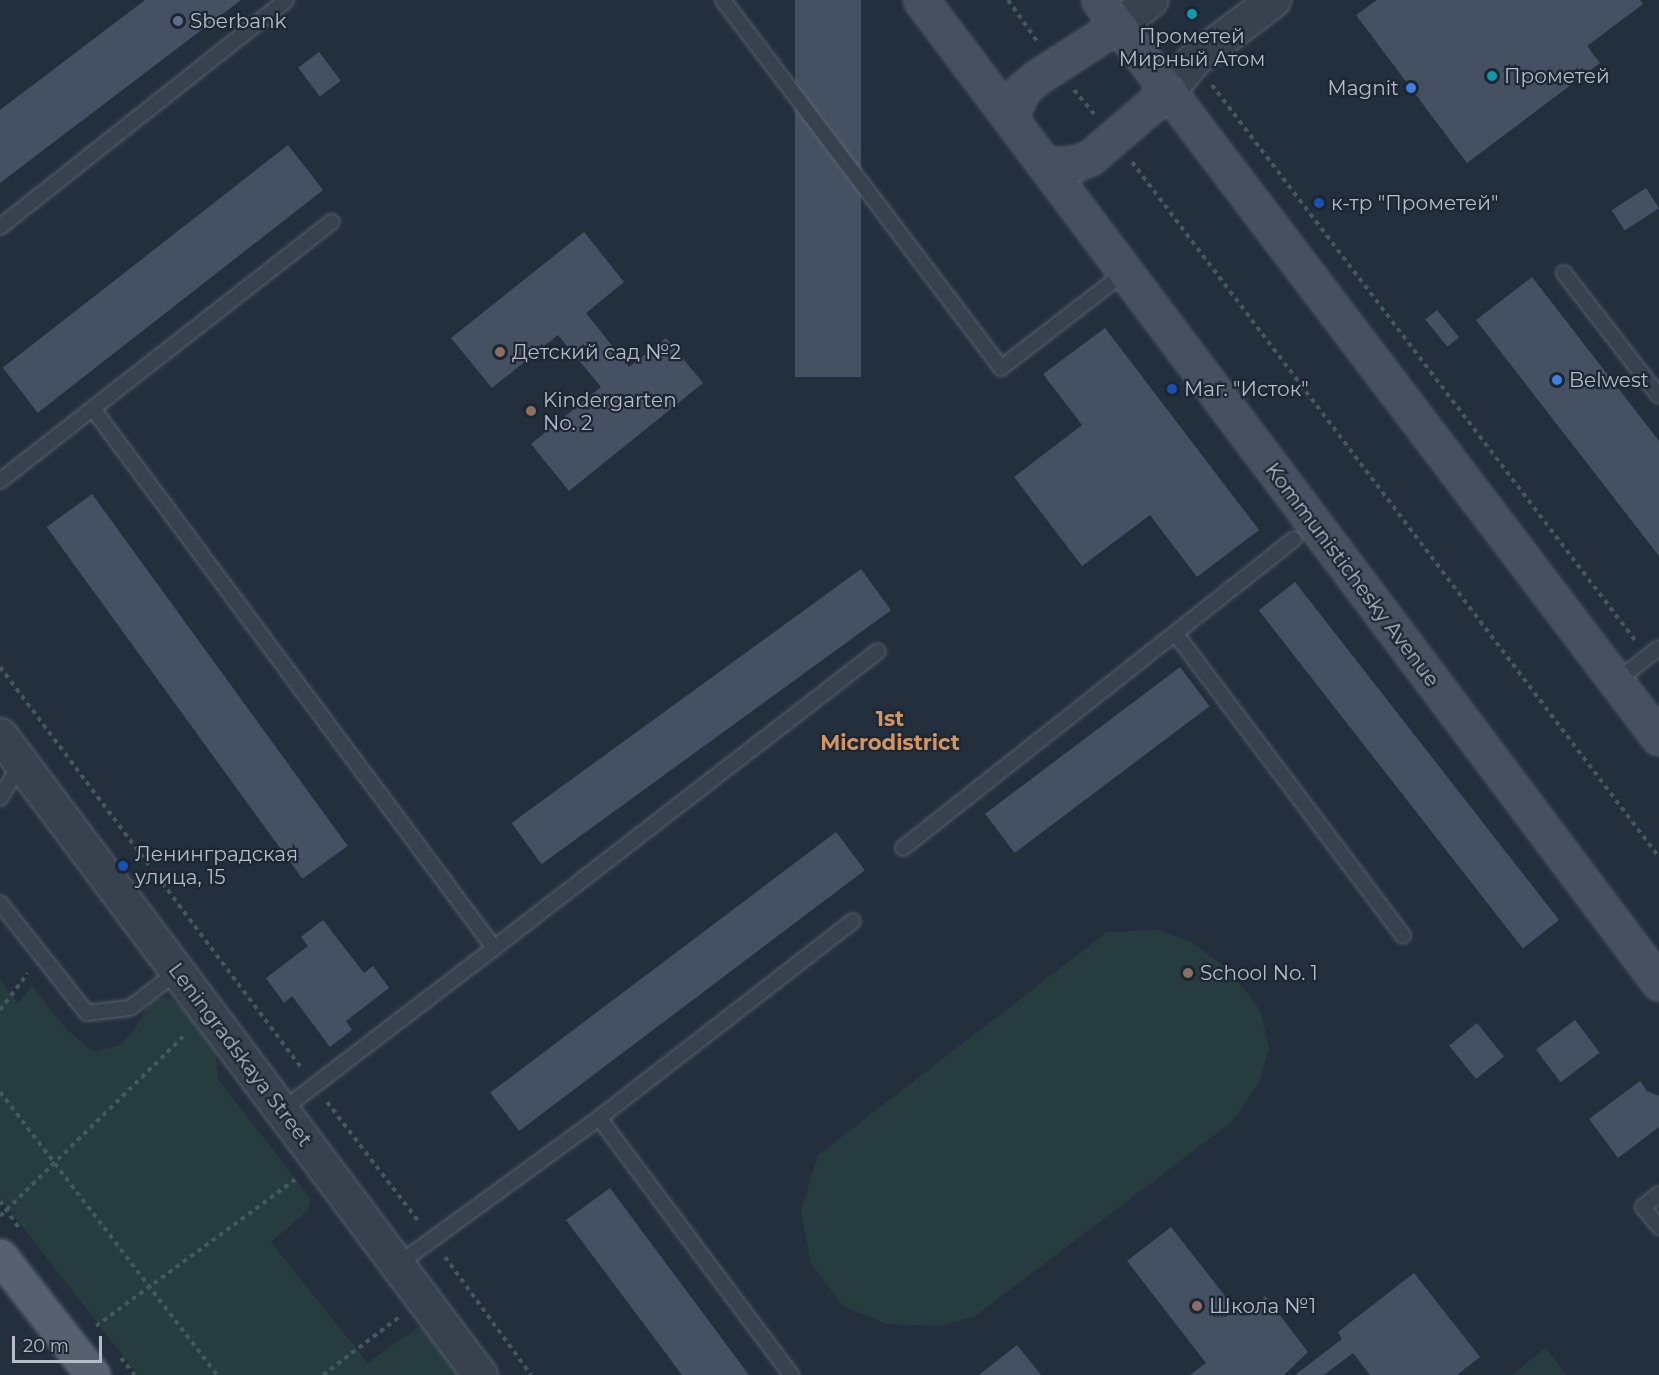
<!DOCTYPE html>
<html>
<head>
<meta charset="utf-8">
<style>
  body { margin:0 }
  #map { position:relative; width:1659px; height:1375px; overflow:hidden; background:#242f3e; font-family:Montserrat,sans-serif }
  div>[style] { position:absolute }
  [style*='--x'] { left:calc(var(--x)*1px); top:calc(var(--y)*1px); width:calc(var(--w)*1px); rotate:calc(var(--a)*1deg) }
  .green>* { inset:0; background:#263c3f }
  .building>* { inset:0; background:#455162; transform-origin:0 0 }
  .path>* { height:4px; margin-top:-2px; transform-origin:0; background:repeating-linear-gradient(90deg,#44595c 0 4.5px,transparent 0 9px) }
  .roads { filter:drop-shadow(0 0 2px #565f6c) drop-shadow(0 0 2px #565f6c) }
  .service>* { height:14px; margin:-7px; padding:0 7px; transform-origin:7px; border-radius:7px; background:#38414e }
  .tertiary>* { height:33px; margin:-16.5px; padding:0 16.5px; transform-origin:16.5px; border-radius:16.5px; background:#38414e }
  .secondary>* { height:33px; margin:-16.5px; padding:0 16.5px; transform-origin:16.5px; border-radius:16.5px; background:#465061 }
  .primary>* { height:33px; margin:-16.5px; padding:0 16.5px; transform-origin:16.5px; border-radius:16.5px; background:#56606e }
  .dots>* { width:16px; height:16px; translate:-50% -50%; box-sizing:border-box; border:3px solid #1d2633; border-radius:50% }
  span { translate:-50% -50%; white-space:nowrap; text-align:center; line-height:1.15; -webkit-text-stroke:4.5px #1d2633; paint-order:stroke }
  .poi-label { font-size:20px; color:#b4bcc9 }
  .left { translate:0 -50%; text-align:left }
  .right { translate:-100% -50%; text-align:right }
  .street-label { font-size:20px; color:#b4bcc9 }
  .neighbourhood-label { font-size:21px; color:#d59563; font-weight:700 }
  .scale { position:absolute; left:12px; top:1336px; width:90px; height:27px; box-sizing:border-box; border:3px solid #b4bcc9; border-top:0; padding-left:8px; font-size:18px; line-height:21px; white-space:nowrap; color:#b4bcc9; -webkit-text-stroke:4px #1d2633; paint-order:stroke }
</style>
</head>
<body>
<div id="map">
  <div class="green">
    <i style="clip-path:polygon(1159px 930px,1191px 942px,1228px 969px,1260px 1010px,1269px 1047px,1260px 1081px,1233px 1121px,974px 1317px,939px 1326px,886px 1324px,843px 1306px,811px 1263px,801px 1211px,818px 1155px,1107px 932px)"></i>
    <i style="clip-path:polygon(0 980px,18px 1003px,32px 986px,67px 1030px,94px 1052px,120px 1045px,135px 1029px,151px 999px,167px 997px,180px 1005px,215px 1049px,218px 1079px,311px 1199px,308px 1210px,271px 1242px,368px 1363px,418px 1327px,430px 1331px,463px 1375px,138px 1375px,0 1198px)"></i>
    <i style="clip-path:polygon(1545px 1348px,1567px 1375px,1511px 1375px,1512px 1375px)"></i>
  </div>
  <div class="building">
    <i style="clip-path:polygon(145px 0,241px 0,0 183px,0 110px)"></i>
    <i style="left:795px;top:0;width:66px;height:377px"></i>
    <i style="clip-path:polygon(1377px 0,1640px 0,1643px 4px,1587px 46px,1600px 63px,1467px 163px,1356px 15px)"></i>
    <i style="left:319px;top:52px;width:36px;height:26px;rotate:53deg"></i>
    <i style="left:288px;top:145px;width:57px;height:362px;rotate:52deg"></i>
    <i style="left:1646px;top:188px;width:24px;height:41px;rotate:57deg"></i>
    <i style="clip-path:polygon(584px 232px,624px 282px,586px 313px,629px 367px,666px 338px,703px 383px,569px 491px,531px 444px,601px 387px,558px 335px,492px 388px,451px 338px)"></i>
    <i style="clip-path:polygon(1532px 277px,1659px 441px,1659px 556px,1476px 320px)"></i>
    <i style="left:1437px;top:310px;width:35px;height:15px;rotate:51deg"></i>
    <i style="clip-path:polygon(1105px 328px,1259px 530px,1197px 577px,1150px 515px,1082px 566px,1014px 477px,1082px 425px,1043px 374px)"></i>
    <i style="left:92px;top:494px;width:435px;height:56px;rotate:54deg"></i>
    <i style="left:861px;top:569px;width:51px;height:432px;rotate:54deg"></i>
    <i style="left:1295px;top:582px;width:429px;height:46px;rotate:52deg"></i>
    <i style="left:1180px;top:667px;width:49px;height:244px;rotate:53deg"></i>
    <i style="left:836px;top:832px;width:48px;height:433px;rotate:53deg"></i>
    <i style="clip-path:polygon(323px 920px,364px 973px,373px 966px,389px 988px,346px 1021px,352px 1030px,330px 1047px,292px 996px,284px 1003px,266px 978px,308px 946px,301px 937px)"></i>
    <i style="left:1575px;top:1020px;width:41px;height:49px;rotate:53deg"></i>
    <i style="left:1477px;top:1023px;width:43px;height:36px;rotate:51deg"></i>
    <i style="clip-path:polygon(1640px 1081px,1647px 1091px,1659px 1096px,1659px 1127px,1618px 1158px,1589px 1119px)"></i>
    <i style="clip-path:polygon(610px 1188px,749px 1375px,682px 1375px,566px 1220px)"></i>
    <i style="clip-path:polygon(1171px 1227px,1240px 1315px,1265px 1296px,1308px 1352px,1284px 1375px,1190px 1375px,1206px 1363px,1127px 1261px)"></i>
    <i style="clip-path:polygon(1414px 1273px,1480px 1357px,1457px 1375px,1370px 1375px,1353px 1353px,1324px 1375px,1295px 1375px,1342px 1339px,1338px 1332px)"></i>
    <i style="clip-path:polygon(1017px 1345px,1041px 1375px,979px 1375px)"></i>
  </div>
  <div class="path">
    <i style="--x:1008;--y:0;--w:50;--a:54.7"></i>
    <i style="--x:1212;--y:85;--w:698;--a:52.69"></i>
    <i style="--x:1074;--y:90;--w:31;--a:50"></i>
    <i style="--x:1132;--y:162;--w:872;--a:52.83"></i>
    <i style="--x:0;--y:667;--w:504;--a:53.06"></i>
    <i style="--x:0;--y:1010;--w:46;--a:-52.9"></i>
    <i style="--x:0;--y:1092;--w:357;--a:52.5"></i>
    <i style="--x:327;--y:1102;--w:151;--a:52.5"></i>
    <i style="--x:0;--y:1201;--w:35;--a:55"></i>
    <i style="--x:0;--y:1216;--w:260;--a:-44.4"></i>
    <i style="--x:445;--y:1257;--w:146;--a:53.9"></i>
    <i style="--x:96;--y:1326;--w:248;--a:-36.3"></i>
    <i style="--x:121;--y:1358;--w:22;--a:51"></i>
    <i style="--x:323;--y:1375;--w:96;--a:-37.3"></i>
  </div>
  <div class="roads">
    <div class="service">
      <i style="--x:723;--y:0;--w:461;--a:52.9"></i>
      <i style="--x:1001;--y:368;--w:157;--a:-37.7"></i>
      <i style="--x:0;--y:227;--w:365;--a:-38.4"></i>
      <i style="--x:1564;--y:273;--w:155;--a:52.3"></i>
      <i style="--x:93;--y:409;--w:672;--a:53.35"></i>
      <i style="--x:494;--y:948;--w:485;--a:-37.7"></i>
      <i style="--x:0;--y:481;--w:421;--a:-38"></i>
      <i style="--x:1175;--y:633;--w:379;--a:53"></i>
      <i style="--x:1616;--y:681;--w:54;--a:-37.5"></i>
      <i style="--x:0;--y:798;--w:41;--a:-59"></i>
      <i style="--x:903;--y:848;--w:498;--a:-38.3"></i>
      <i style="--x:0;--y:903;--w:140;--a:51.7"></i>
      <i style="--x:87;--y:1013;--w:43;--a:-6.6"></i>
      <i style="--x:130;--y:1008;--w:59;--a:-37.5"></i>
      <i style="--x:281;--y:1111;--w:268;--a:-37.4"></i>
      <i style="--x:599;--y:1118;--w:321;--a:-37.8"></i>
      <i style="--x:1659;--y:1194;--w:21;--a:141"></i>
      <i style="--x:1643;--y:1207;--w:26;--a:51"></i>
      <i style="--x:397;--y:1265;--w:250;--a:-36"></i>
      <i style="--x:599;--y:1118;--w:321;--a:53.2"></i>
    </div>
    <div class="tertiary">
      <i style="--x:1118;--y:25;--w:41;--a:-38"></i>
      <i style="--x:1169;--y:90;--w:38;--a:-51"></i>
      <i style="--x:1193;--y:60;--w:100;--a:-36.9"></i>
      <i style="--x:0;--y:735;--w:800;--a:53.13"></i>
    </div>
    <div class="secondary">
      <i style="--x:921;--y:0;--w:1229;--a:53.1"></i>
      <i style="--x:1099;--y:0;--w:926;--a:52.81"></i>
      <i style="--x:1010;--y:117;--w:31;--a:-65"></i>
      <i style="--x:1023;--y:89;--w:17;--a:-40"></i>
      <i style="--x:1036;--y:78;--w:98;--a:-32.9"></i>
      <i style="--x:1046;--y:166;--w:31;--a:-6"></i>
      <i style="--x:1077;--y:163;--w:15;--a:-23"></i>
      <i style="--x:1091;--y:157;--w:103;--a:-40.7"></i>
    </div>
    <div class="primary">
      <i style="--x:0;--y:1256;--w:151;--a:52"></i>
    </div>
  </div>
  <div class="dots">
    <i style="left:1192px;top:14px;background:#0f9aa8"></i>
    <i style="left:178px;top:21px;background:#5c6f8a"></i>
    <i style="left:1492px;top:76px;background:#0f9aa8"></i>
    <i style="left:1411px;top:88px;background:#3f7fe0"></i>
    <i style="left:1319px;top:203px;background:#1a4fb4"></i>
    <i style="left:500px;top:352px;background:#8d6e63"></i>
    <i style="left:1557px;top:380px;background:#3f7fe0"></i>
    <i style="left:1172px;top:389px;background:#1a4fb4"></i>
    <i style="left:531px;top:411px;background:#8d6e63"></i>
    <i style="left:123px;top:866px;background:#1a4fb4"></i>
    <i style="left:1188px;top:973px;background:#8d6e63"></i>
    <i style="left:1197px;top:1306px;background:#8d6e63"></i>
  </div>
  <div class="poi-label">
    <span class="left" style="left:190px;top:21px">Sberbank</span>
    <span style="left:1192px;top:48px">Прометей<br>Мирный Атом</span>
    <span class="left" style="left:1504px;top:76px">Прометей</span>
    <span class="right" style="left:1399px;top:88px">Magnit</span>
    <span class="left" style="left:1331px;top:203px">к-тр "Прометей"</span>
    <span class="left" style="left:512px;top:352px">Детский сад №2</span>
    <span class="left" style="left:1569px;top:380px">Belwest</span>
    <span class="left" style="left:1184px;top:389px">Маг. "Исток"</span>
    <span class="left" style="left:543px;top:412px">Kindergarten<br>No. 2</span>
    <span class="left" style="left:135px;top:866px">Ленинградская<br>улица, 15</span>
    <span class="left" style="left:1200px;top:973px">School No. 1</span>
    <span class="left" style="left:1209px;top:1306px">Школа №1</span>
  </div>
  <div class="street-label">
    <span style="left:1352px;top:575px;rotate:53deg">Kommunistichesky Avenue</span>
    <span style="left:240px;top:1055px;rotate:53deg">Leningradskaya Street</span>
  </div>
  <div class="neighbourhood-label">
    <span style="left:890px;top:731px">1st<br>Microdistrict</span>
  </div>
  <div class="scale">20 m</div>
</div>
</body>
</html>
